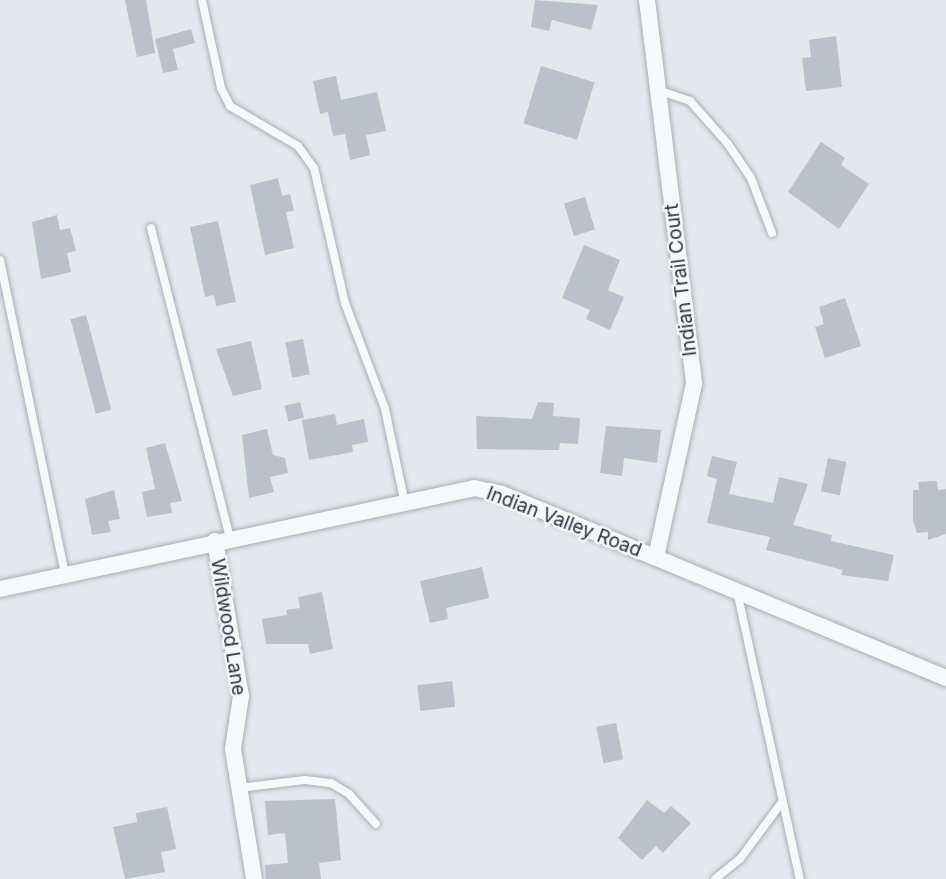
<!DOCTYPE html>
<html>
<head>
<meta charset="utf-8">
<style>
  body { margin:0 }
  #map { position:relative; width:946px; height:879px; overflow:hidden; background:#e4e7ec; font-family:Inter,sans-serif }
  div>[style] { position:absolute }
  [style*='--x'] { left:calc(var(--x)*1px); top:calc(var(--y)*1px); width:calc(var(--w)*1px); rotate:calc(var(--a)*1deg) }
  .building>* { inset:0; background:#bbc0ca; transform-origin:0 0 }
  .roads { filter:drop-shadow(0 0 2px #a9aeb7) drop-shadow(0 0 2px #a9aeb7) }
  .lane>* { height:8px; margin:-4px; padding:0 4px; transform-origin:4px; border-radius:4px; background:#f7f8fa }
  .street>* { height:16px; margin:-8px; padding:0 8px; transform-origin:8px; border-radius:8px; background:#f7f8fa }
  span { translate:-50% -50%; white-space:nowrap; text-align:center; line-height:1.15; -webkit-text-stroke:5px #f4f6f9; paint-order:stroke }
  .street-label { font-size:19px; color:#2b3445 }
</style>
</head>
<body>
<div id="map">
  <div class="building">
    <i style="clip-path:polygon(125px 0,146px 0,155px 53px,137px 57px)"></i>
    <i style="clip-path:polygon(535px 0,598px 5px,591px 30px,552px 20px,549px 31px,531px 27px)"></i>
    <i style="clip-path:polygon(191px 29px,195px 43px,173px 49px,178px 70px,163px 73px,155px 39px)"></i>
    <i style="clip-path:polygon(836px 36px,842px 87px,806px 91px,802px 58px,811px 57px,809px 40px)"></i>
    <i style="left:541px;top:66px;width:56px;height:60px;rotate:17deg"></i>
    <i style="clip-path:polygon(336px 76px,341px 100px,377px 92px,386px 131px,366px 135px,370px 155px,350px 160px,345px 134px,333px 136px,328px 112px,320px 114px,313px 81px)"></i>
    <i style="clip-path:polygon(821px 142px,845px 158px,841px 165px,869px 184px,839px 229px,788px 192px)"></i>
    <i style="clip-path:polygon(278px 178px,282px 196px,290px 194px,294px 211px,286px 212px,294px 248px,265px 255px,250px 185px)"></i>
    <i style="left:585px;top:197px;width:34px;height:22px;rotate:73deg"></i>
    <i style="clip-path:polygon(57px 215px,60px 230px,70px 228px,76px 251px,67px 253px,71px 272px,41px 279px,32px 222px)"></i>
    <i style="clip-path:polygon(218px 221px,236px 302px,216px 306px,214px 295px,205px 297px,190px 227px)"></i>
    <i style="clip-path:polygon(584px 245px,620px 260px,608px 290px,624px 297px,610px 330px,586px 319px,590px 310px,562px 298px)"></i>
    <i style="clip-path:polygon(845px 298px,861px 346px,825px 358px,815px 327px,824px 324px,819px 307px)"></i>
    <i style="left:86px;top:315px;width:98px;height:16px;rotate:75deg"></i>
    <i style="left:303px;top:339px;width:36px;height:18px;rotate:79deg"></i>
    <i style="clip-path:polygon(251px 341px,262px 389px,233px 396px,216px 349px)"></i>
    <i style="left:300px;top:402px;width:16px;height:16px;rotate:76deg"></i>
    <i style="clip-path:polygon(538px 402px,554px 403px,553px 416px,580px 418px,578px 444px,560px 443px,559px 450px,477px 449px,476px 416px,532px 419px)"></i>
    <i style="clip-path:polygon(335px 414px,337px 425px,364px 419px,368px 442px,352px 445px,353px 452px,309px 460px,302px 420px)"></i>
    <i style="clip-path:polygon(606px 426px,661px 430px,657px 463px,624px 458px,622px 476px,600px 473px)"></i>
    <i style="clip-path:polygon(267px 429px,273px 455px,285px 458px,288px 473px,270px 477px,274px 492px,249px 498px,242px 435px)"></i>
    <i style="clip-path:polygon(165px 443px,182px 501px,170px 503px,172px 513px,147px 517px,142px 492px,155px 489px,146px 448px)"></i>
    <i style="clip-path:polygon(712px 456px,737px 462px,729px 494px,773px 503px,779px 477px,808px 484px,793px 525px,832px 535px,831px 541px,894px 555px,888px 581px,841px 575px,843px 570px,766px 550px,770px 537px,707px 523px,717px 479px,707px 476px)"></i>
    <i style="left:828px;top:458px;width:19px;height:34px;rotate:12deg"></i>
    <i style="clip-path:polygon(937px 481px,938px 490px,946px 489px,946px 534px,928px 540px,928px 532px,917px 533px,913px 521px,913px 490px,919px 490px,918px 482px)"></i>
    <i style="clip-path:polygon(114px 490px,120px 519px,108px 521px,111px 532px,92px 535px,85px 499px)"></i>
    <i style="clip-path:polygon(482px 567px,489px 598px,446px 608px,448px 619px,430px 623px,420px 581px)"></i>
    <i style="clip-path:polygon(322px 592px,333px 649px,310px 654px,308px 644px,266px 644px,262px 619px,287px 615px,286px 610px,300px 608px,298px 597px)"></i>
    <i style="left:452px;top:681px;width:26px;height:35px;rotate:83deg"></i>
    <i style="left:616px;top:723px;width:37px;height:20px;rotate:79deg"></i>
    <i style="clip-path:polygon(335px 799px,341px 860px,319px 863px,321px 879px,266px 879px,265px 865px,288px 863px,285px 833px,268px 835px,265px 801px)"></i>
    <i style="clip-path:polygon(647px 800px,664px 813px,671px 806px,691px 823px,663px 853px,656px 846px,642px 860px,618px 838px)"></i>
    <i style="clip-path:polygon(167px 807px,176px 849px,161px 852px,165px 872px,125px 879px,113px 827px,137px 822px,136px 813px)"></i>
  </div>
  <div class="roads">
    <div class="lane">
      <i style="--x:202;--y:0;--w:90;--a:77.8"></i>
      <i style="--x:221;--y:88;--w:20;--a:63"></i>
      <i style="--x:230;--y:106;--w:79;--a:30.5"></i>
      <i style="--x:298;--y:146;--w:27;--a:54"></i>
      <i style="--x:314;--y:168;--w:139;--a:77.1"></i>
      <i style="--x:345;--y:303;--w:113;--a:69.3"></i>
      <i style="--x:385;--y:409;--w:92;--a:78.1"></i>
      <i style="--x:658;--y:90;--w:34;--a:19"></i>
      <i style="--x:690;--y:101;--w:57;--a:48.5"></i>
      <i style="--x:728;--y:144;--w:41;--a:55.9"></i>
      <i style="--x:751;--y:178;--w:59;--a:69.1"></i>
      <i style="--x:151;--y:228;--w:320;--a:75.7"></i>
      <i style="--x:0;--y:260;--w:322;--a:78.3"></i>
      <i style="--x:737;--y:591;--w:295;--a:77.7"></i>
      <i style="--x:239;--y:788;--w:66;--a:-6.9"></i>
      <i style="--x:305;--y:780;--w:26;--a:7"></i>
      <i style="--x:331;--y:783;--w:21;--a:31"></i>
      <i style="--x:349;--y:794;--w:40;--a:48"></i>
      <i style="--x:715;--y:879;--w:32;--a:-39"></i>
      <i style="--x:740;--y:859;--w:71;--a:-53.6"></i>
    </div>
    <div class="street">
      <i style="--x:647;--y:0;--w:387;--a:83"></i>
      <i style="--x:694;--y:384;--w:177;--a:102.4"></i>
      <i style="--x:215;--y:541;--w:157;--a:80.5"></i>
      <i style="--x:241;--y:696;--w:54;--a:98.6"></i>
      <i style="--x:233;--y:749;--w:132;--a:80.8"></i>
      <i style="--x:0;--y:589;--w:485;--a:-12"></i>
      <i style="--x:474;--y:488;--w:29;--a:12"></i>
      <i style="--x:502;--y:494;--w:481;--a:22.5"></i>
    </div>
  </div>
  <div class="street-label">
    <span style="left:681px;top:280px;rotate:-97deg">Indian Trail Court</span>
    <span style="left:564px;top:522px;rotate:21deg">Indian Valley Road</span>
    <span style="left:228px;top:627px;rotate:81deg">Wildwood Lane</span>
  </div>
</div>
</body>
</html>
